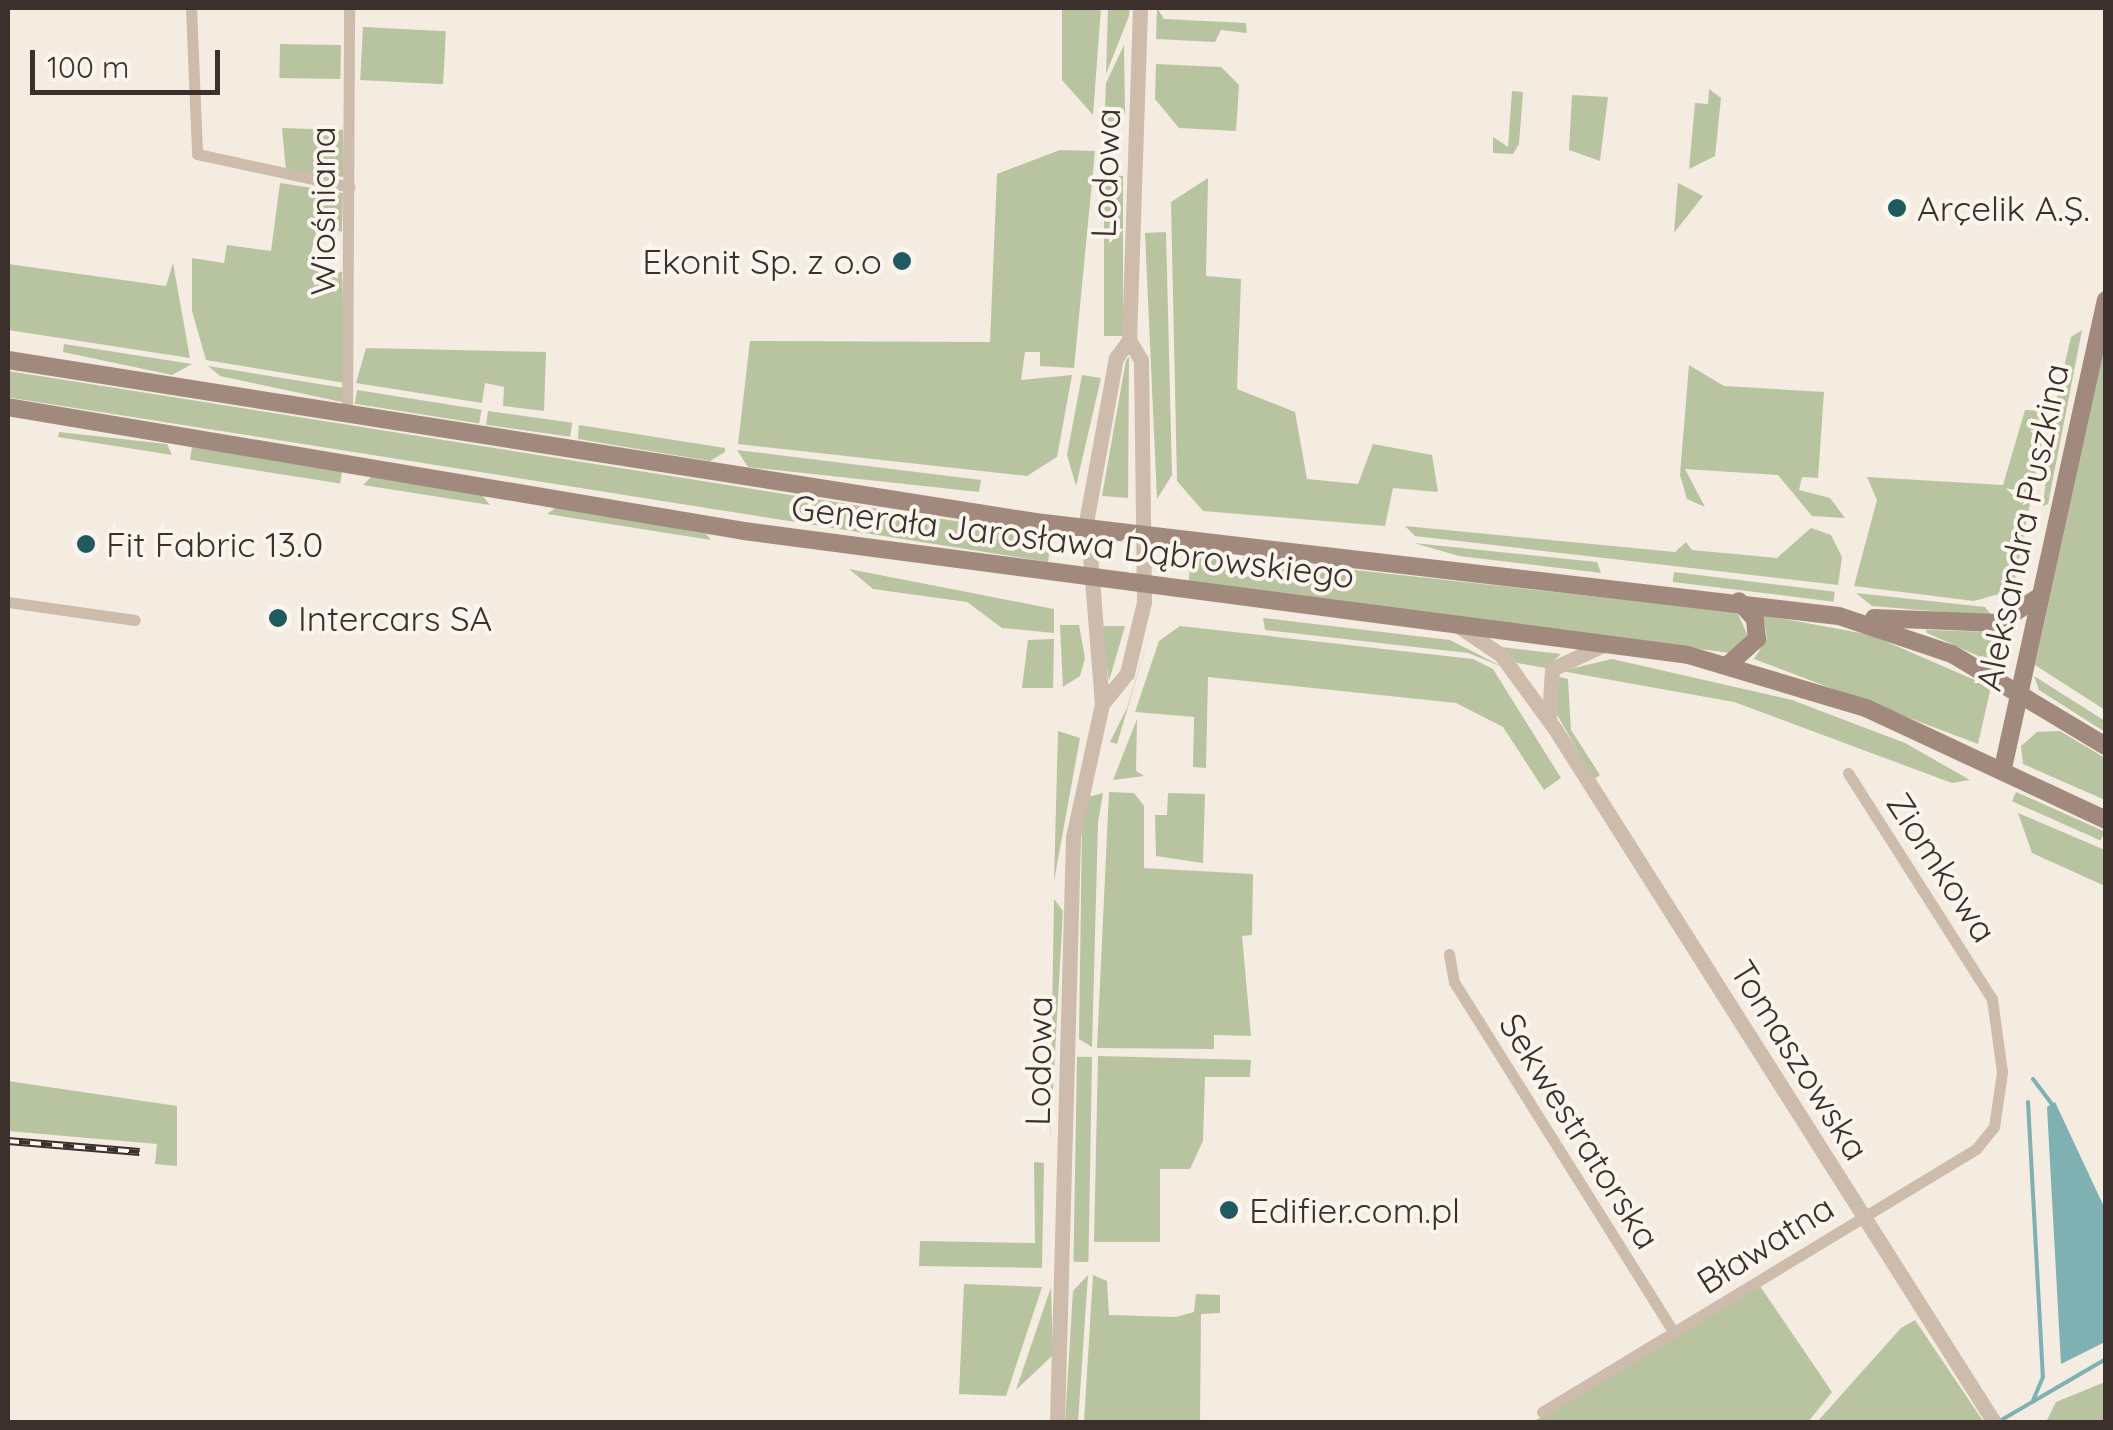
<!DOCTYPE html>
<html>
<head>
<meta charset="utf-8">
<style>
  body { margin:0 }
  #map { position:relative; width:2113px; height:1430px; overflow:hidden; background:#f4ebe1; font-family:Quicksand,sans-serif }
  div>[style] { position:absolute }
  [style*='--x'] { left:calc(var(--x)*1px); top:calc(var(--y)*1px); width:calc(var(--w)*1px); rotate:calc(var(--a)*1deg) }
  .green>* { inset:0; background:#b8c4a0; transform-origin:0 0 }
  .water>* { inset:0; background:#7fb0b2 }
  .stream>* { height:4px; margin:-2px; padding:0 2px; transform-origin:2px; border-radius:2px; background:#7fb0b2 }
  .minor>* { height:11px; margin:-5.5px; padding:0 5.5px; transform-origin:5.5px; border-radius:5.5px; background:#cdbbac }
  .tertiary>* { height:15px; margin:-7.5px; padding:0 7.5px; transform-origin:7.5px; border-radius:7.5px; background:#cdbbac }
  .secondary>* { height:18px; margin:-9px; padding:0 9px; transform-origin:9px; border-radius:9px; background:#a18a7d }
  .rail>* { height:8px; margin-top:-4px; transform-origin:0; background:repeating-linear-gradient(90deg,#fbf5ee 0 11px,#3b302b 0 22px); box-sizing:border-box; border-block:2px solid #3b302b }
  .dots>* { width:28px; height:28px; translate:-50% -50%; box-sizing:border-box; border:5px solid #fbf5ee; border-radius:50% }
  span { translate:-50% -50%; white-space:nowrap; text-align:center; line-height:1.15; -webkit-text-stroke:8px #fbf5ee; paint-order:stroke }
  .street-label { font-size:35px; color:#3b302b }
  .poi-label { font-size:35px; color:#3b302b }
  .left { translate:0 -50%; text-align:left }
  .right { translate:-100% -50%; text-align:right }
  .frame { position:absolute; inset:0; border:10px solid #3b302b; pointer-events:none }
  .scale { position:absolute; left:30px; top:50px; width:190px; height:45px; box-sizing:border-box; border:5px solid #3b302b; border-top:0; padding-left:12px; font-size:30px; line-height:35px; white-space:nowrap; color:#3b302b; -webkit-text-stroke:8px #fbf5ee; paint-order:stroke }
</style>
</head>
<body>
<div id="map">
  <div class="green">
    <i style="clip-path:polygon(1062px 8px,1101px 8px,1093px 115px,1062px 80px)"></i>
    <i style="clip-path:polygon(1108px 8px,1130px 8px,1129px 16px,1106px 74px)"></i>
    <i style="clip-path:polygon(1157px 8px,1164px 19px,1246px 23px,1247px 33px,1221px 30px,1215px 42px,1156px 39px)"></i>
    <i style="left:363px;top:27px;width:83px;height:53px;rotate:3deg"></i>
    <i style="left:280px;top:44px;width:61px;height:34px;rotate:1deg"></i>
    <i style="clip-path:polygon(1124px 45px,1125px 113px,1104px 132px,1106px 83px)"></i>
    <i style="clip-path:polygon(1156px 64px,1221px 67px,1239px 85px,1236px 131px,1179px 128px,1155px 99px)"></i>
    <i style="clip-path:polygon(1709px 89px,1721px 98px,1715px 156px,1689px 169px,1695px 103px,1708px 104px)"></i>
    <i style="clip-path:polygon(1512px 91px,1523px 92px,1519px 144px,1513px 154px,1493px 153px,1493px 137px,1508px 147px)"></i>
    <i style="clip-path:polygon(1572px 95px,1608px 97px,1600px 161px,1569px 150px)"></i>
    <i style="clip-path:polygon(282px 128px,343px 130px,344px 177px,286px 171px)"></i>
    <i style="clip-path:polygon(1060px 150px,1095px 151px,1074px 368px,1040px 366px,1040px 352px,1025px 352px,1021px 380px,1072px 375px,1057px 457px,1027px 476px,738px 444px,750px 341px,990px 342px,997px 174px)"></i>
    <i style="left:1104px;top:176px;width:19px;height:160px"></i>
    <i style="clip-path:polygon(1208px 178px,1206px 276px,1241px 279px,1237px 389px,1295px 412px,1307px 479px,1358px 484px,1373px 444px,1432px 455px,1438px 492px,1393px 488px,1385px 526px,1203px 511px,1177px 481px,1171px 202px)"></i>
    <i style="clip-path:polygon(280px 183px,343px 193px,342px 232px,318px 224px,310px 257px,319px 258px,319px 270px,342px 272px,345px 383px,206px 360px,192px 311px,192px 258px,224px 263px,227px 245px,271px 251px)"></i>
    <i style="clip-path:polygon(1678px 183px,1703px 196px,1674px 233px)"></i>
    <i style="clip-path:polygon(1166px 232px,1172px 475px,1157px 499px,1145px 233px)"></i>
    <i style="clip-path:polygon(173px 263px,190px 358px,8px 330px,8px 264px,166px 286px)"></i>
    <i style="clip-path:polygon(2082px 330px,2048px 504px,2043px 506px,2054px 410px,2071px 337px)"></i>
    <i style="clip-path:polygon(64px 344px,192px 364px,172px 375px,63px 352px)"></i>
    <i style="clip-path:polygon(2105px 346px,2105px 710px,2035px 665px)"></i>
    <i style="clip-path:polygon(366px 348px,546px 352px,544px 411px,503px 406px,504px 387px,485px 383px,482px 403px,356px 383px)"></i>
    <i style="clip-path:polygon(1129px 357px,1128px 498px,1102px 496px,1126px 360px)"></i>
    <i style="clip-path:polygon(1689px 365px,1724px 386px,1824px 392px,1818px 478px,1802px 477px,1799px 490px,1830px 498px,1845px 518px,1812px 516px,1778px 475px,1685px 469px,1705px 507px,1687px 499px,1680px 475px)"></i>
    <i style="clip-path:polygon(208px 366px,344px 388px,342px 402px,220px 376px)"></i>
    <i style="left:8px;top:371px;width:1057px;height:26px;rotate:9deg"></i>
    <i style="clip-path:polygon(1082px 375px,1101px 378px,1076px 486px,1067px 455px)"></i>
    <i style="left:357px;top:390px;width:126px;height:14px;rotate:9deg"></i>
    <i style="clip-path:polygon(2025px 410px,2048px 411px,2013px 590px,1974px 601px,1854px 586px,1877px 500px,1867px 477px,2003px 485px)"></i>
    <i style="left:488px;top:411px;width:85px;height:14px;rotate:8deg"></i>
    <i style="clip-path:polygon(579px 425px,725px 448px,725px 452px,710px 461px,578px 439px)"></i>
    <i style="clip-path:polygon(59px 432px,167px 444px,172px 455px,58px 437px)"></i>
    <i style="left:192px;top:447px;width:152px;height:13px;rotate:9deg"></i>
    <i style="clip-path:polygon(737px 450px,981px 480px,979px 492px,748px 467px)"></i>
    <i style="clip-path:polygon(371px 477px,480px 493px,490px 505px,363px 485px)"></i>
    <i style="clip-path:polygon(558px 506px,706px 534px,711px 540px,547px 514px)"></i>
    <i style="clip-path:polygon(1405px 526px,1675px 552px,1686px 542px,1692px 550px,1777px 558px,1811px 528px,1831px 535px,1842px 557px,1838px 585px,1415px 536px)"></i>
    <i style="clip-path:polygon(1414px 543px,1597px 562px,1601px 573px,1459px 556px)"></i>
    <i style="clip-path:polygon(1190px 552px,1737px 612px,1748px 636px,1730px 653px,1189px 581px)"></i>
    <i style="clip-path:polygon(849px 569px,1054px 609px,1054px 633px,1002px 628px,967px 602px,873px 589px)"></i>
    <i style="left:1674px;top:572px;width:162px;height:10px;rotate:7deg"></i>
    <i style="clip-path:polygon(1856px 593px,1985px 607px,1992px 616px,1872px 606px)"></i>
    <i style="clip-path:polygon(1763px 615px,1871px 635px,1991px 687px,1978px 744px,1754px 659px,1767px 638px)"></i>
    <i style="clip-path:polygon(1263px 618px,1450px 640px,1503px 667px,1468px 653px,1265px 630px)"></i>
    <i style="clip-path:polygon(1060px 625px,1079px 625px,1085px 658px,1080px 676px,1063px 687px)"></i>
    <i style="clip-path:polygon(1101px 626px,1125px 626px,1109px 681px)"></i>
    <i style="clip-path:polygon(1180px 626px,1473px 659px,1493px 669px,1561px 778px,1544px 790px,1503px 727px,1456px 703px,1208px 677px,1206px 768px,1193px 767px,1194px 717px,1135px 712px,1159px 641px)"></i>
    <i style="clip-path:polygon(1151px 629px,1117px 744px,1110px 742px,1127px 708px)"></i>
    <i style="clip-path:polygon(1926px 630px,1993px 632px,1996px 664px,1927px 633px)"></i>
    <i style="clip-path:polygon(1054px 639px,1053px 688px,1022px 688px,1028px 640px)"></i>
    <i style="clip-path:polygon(1501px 647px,1561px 654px,1546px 668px,1517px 663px)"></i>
    <i style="clip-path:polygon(1612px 659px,1792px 700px,1905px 743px,1970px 780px,1952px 783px,1734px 702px,1561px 671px)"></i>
    <i style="clip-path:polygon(1556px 676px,1568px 679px,1571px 730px,1600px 775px,1594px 779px,1556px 713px)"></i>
    <i style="clip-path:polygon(2034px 676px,2105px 721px,2105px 732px,2039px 690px)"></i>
    <i style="clip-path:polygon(1137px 719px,1136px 771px,1144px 776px,1113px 780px)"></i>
    <i style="clip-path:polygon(1058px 731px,1080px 738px,1054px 881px)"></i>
    <i style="clip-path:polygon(2037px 732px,2060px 731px,2105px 758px,2105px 800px,2023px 764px,2021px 746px)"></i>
    <i style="clip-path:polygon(1109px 792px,1134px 793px,1144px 806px,1144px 868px,1253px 874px,1252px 935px,1242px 936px,1251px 1036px,1214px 1035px,1214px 1049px,1097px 1048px)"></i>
    <i style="left:2016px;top:792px;width:97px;height:10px;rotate:24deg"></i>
    <i style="clip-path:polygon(1103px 793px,1098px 823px,1092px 1047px,1079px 1039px,1082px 824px,1088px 797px)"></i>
    <i style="clip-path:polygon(1168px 793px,1205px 794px,1203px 863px,1156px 856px,1155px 815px,1167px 815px)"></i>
    <i style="clip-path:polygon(2018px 813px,2105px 850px,2105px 886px,2032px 853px)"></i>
    <i style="clip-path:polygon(1054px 899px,1063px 911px,1050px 1140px)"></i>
    <i style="clip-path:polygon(1098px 1056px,1251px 1060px,1250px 1077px,1205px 1077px,1203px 1141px,1190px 1169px,1160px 1169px,1160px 1242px,1094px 1242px)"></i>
    <i style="left:1092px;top:1057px;width:205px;height:15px;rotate:91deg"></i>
    <i style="clip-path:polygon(8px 1081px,177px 1106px,177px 1166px,155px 1164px,157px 1144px,8px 1131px)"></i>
    <i style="clip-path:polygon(1034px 1162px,1044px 1163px,1042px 1268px,919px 1266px,920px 1241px,1035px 1243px)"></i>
    <i style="clip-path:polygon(1088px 1275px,1078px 1422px,1065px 1422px,1073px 1291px)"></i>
    <i style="clip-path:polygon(1093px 1275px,1107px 1281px,1109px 1315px,1176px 1317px,1194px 1312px,1196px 1294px,1220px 1295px,1220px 1313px,1201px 1314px,1200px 1422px,1084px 1422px)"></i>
    <i style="clip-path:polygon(964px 1284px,1042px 1287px,1006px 1396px,959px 1394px)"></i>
    <i style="clip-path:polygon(1760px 1286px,1832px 1392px,1808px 1422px,1533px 1422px)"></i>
    <i style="clip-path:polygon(1051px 1287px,1053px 1355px,1016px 1390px)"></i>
    <i style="clip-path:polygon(1915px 1320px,1983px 1421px,1817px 1422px,1901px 1328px)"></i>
    <i style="clip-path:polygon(2105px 1382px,2105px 1422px,2046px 1422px,2056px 1402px)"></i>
  </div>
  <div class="water">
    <i style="clip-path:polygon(2055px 1102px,2106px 1211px,2105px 1342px,2061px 1364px,2047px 1107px)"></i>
  </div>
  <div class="stream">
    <i style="--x:2033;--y:1079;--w:31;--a:53"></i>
    <i style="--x:2028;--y:1102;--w:275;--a:86.9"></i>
    <i style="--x:2043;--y:1377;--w:25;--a:113"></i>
    <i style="--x:1998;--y:1422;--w:125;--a:-30.3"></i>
  </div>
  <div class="minor">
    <i style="--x:191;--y:8;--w:146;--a:87.6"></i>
    <i style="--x:197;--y:154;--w:156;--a:12.2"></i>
    <i style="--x:347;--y:414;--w:406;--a:-89.7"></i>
    <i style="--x:8;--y:602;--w:128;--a:8.1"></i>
    <i style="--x:1449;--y:954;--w:28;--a:80"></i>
    <i style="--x:1454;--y:982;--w:414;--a:57.9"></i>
    <i style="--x:1542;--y:1412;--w:507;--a:-31.22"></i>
    <i style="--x:1976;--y:1149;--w:28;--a:-51"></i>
    <i style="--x:1994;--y:1127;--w:56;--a:-81.7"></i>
    <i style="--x:2002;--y:1072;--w:74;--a:-97.8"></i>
    <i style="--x:1992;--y:999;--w:268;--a:-122.5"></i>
  </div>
  <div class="tertiary">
    <i style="--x:1457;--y:625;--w:53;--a:34.3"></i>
    <i style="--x:1501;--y:655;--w:92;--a:53.9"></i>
    <i style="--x:1555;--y:729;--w:820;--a:57.65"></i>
    <i style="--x:1102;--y:704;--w:40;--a:-51"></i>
    <i style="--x:1127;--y:673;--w:73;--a:-76.5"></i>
    <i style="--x:1144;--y:602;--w:242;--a:-90.7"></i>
    <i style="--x:1141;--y:360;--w:23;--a:-121"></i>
    <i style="--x:1129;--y:340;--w:332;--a:-88.1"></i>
    <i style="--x:1549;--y:717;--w:48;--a:-86.4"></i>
    <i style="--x:1552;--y:669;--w:56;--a:-25.2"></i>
    <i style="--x:1057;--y:1422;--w:585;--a:-88.43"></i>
    <i style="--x:1073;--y:837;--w:136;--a:-77.7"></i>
    <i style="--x:1102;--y:704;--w:188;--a:-94.6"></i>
    <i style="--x:1087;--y:517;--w:162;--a:-79.7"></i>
    <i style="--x:1116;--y:358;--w:22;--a:-54"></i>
  </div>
  <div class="secondary">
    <i style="--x:8;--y:360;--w:1040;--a:8.96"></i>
    <i style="--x:1035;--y:522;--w:809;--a:6.67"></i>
    <i style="--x:1839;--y:616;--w:119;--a:18.6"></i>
    <i style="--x:1952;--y:654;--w:179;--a:30.9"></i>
    <i style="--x:8;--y:407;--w:746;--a:9.56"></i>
    <i style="--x:744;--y:531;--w:952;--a:7.48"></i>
    <i style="--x:1688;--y:655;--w:186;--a:16.6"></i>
    <i style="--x:1866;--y:708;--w:265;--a:25"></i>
    <i style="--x:1874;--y:618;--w:124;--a:2.3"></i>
    <i style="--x:1998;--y:623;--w:49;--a:-32.4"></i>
    <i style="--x:1729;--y:664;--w:38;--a:-42"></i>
    <i style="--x:1757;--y:639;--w:20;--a:-96"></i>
    <i style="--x:1755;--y:619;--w:24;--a:-132"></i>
    <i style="--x:2003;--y:768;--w:479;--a:-77.6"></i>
  </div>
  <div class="rail">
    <i style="--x:8;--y:1141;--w:132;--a:4.8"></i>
  </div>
  <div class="dots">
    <i style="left:1897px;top:208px;background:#1f5a5e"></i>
    <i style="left:902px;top:261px;background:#1f5a5e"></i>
    <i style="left:86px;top:544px;background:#1f5a5e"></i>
    <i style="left:278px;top:618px;background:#1f5a5e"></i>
    <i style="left:1229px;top:1210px;background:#1f5a5e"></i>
  </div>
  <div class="street-label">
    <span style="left:1105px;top:173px;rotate:-88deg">Lodowa</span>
    <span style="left:322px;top:211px;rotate:-90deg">Wiośniana</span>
    <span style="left:2022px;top:527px;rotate:-78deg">Aleksandra Puszkina</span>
    <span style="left:1073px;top:541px;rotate:7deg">Generała Jarosława Dąbrowskiego</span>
    <span style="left:1942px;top:867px;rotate:57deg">Ziomkowa</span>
    <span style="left:1800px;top:1060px;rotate:58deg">Tomaszowska</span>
    <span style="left:1038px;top:1061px;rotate:-89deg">Lodowa</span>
    <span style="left:1580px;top:1131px;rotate:58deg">Sekwestratorska</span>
    <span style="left:1765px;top:1244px;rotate:-32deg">Bławatna</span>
  </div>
  <div class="poi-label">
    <span class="left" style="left:1917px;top:208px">Arçelik A.Ş.</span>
    <span class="right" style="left:882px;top:261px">Ekonit Sp. z o.o</span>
    <span class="left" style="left:106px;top:544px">Fit Fabric 13.0</span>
    <span class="left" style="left:298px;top:618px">Intercars SA</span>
    <span class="left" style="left:1249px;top:1210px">Edifier.com.pl</span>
  </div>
  <div class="frame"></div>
  <div class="scale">100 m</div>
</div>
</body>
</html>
